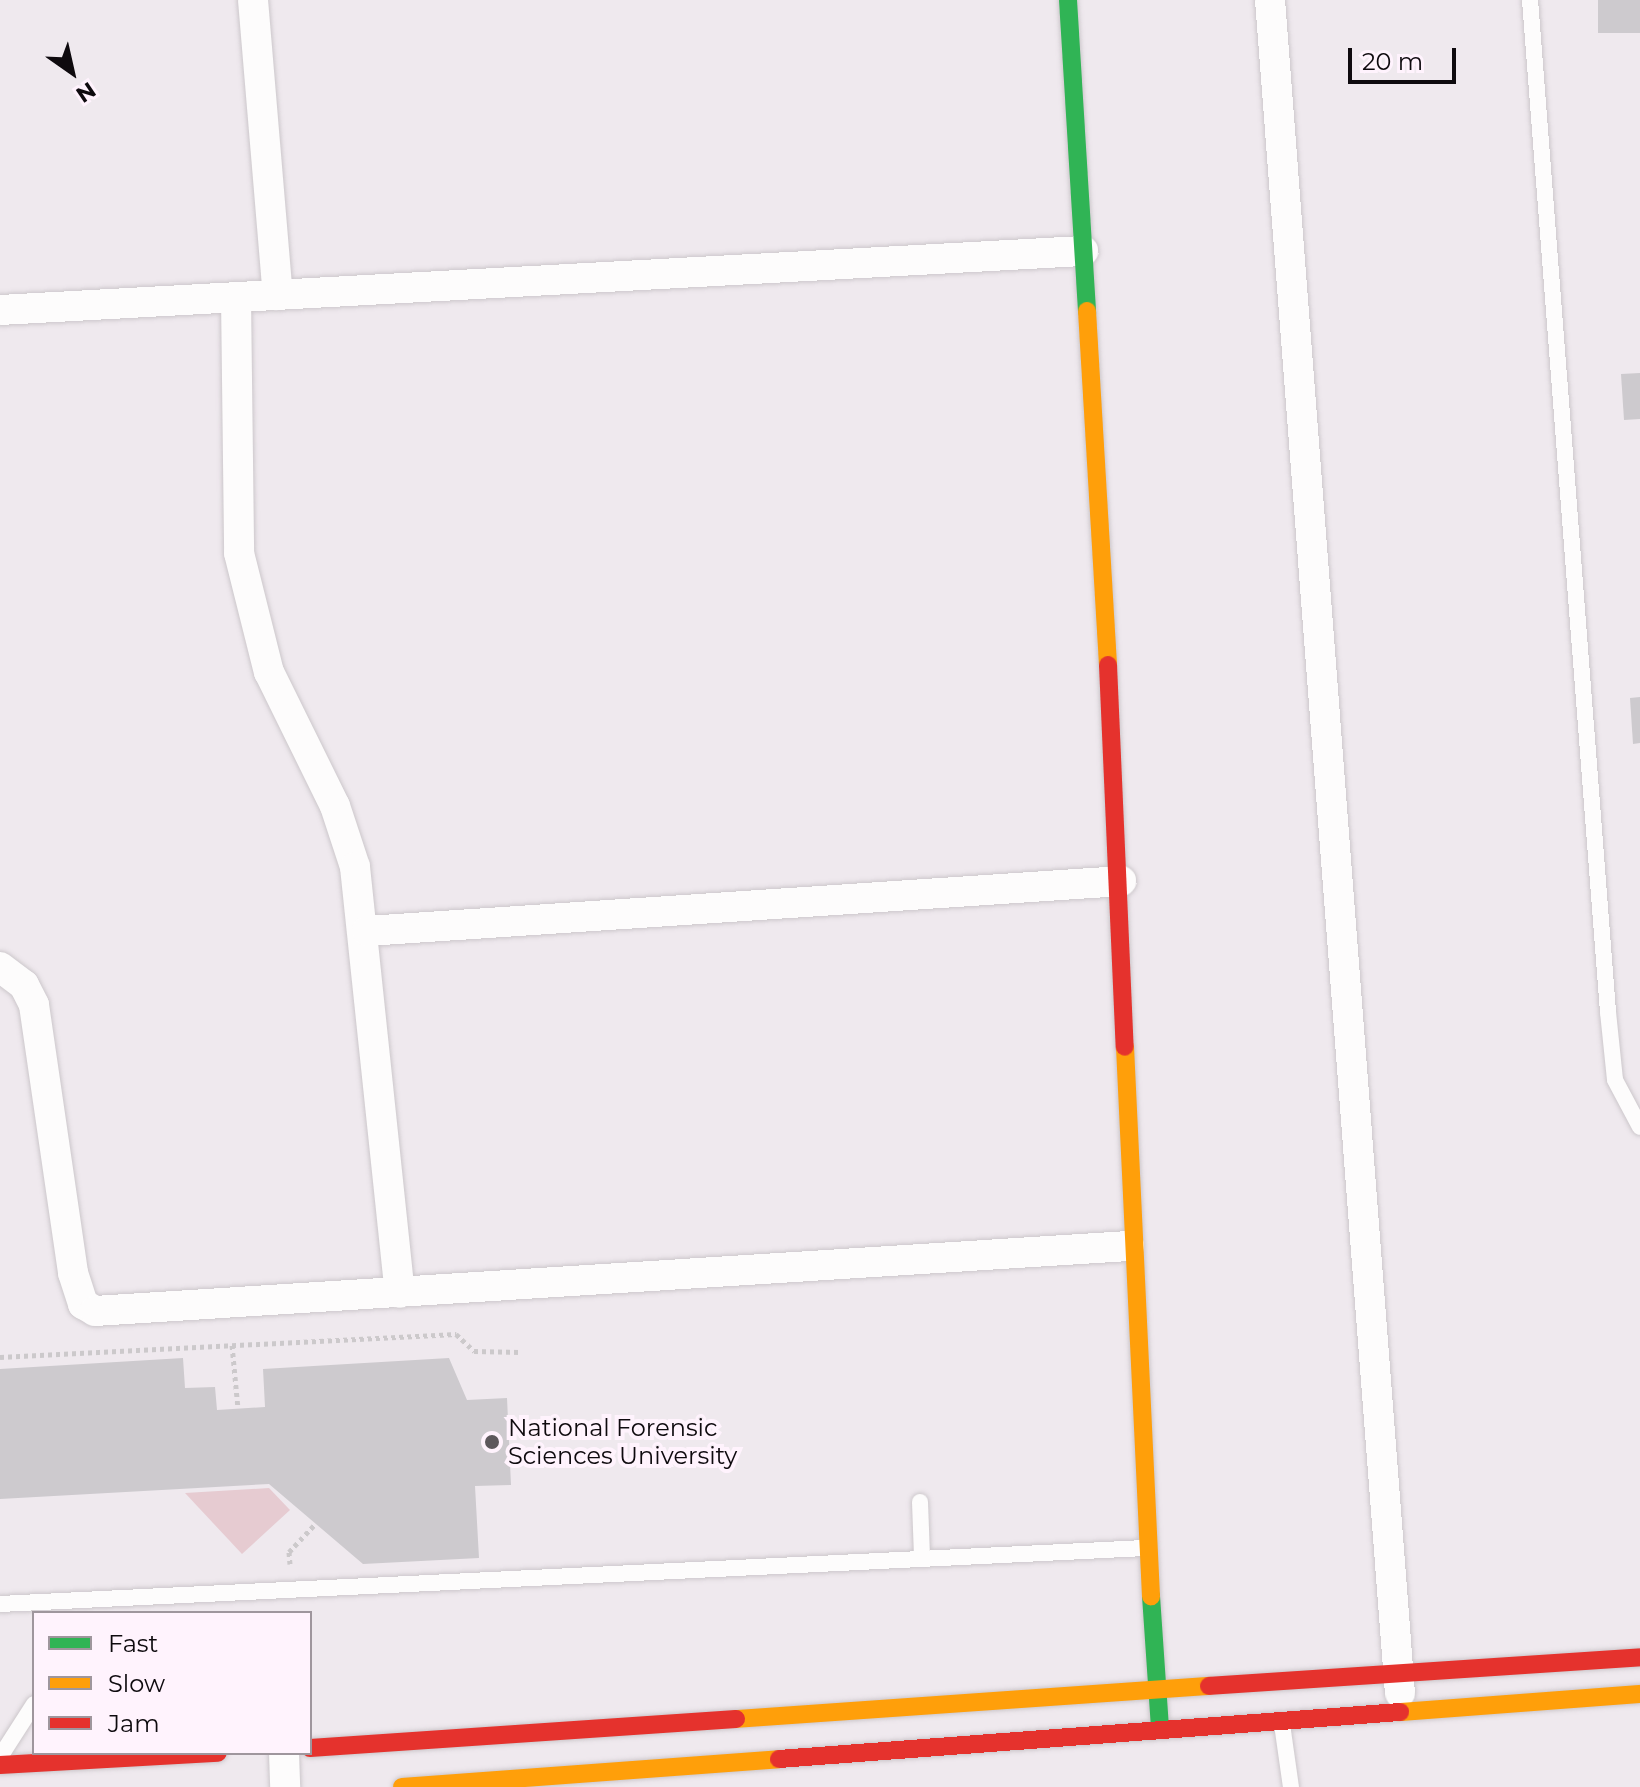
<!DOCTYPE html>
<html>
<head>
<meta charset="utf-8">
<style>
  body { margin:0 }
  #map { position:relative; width:1640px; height:1787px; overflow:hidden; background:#efe9ee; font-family:Montserrat,sans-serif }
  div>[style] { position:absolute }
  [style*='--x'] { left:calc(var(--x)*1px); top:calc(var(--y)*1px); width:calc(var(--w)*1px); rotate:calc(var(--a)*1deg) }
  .green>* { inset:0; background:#e6cbd1 }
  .building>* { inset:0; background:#cdcace; transform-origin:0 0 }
  .path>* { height:5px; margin-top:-2.5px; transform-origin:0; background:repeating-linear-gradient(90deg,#ccc9cb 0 4px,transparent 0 8px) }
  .roads { filter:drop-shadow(0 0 2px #ccc7cb) drop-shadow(0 0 2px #ccc7cb) }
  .lane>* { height:16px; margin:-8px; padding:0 8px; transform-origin:8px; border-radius:8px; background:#fdfcfc }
  .street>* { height:30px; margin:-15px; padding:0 15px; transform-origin:15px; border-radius:15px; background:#fdfcfc }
  .fast>* { height:18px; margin:-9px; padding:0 9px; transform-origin:9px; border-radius:9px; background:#30b455 }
  .slow>* { height:18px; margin:-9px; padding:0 9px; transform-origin:9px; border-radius:9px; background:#ff9f0a }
  .jam>* { height:18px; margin:-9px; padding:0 9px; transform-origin:9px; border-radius:9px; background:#e5322d }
  .dots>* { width:22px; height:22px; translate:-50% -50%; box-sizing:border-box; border:4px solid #fff3fd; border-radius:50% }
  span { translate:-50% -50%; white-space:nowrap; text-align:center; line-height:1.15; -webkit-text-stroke:8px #fff3fd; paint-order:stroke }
  .poi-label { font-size:24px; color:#0e0a0e }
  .left { translate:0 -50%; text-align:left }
  .legend { position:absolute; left:32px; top:1611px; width:280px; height:144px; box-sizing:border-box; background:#fff3fd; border:2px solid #9f969d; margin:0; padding:10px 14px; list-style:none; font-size:24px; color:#0e0a0e }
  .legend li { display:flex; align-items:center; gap:16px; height:40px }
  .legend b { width:40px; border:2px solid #9f969d }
  .north { position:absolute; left:32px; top:32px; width:80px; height:80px; -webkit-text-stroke:6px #fff3fd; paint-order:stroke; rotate:146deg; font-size:22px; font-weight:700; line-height:32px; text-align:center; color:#0e0a0e }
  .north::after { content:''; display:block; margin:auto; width:28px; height:36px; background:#0e0a0e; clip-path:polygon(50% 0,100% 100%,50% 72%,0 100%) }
  .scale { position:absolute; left:1348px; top:48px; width:108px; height:36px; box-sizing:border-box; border:4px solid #0e0a0e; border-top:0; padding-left:10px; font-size:24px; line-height:28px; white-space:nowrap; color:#0e0a0e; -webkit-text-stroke:6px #fff3fd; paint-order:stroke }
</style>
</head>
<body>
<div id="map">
  <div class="green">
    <i style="clip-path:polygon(269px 1488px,290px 1510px,242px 1554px,185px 1493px)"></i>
  </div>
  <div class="building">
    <i style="left:1598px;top:0;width:42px;height:33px"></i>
    <i style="clip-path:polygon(1640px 373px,1640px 419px,1624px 420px,1621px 374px)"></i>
    <i style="clip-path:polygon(1640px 697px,1640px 743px,1633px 744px,1630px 698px)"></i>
    <i style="clip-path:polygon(183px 1358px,185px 1388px,215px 1387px,217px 1410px,265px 1407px,263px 1369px,449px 1358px,467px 1400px,507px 1398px,511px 1485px,475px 1486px,479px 1558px,363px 1564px,269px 1484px,0 1499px,0 1369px)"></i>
  </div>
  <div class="path">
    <i style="--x:232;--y:1345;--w:64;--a:84.6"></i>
    <i style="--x:0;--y:1357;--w:457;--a:-2.9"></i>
    <i style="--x:456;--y:1334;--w:25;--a:43"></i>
    <i style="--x:474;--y:1351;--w:46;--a:1.2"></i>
    <i style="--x:290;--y:1564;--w:12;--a:-95"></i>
    <i style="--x:289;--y:1552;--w:40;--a:-47"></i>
  </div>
  <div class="roads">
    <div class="lane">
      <i style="--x:1530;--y:0;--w:1015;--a:85.59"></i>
      <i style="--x:1608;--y:1012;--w:68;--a:84.1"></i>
      <i style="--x:1615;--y:1080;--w:53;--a:62"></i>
      <i style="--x:920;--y:1502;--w:54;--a:87.9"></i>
      <i style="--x:0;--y:1604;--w:1148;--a:-2.8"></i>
      <i style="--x:1282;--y:1724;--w:64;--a:81.9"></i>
      <i style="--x:0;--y:1757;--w:63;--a:-57.3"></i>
    </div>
    <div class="street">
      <i style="--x:253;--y:0;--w:296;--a:85.2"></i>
      <i style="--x:1270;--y:0;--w:1698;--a:85.61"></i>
      <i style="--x:236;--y:297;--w:256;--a:89.3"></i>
      <i style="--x:239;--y:553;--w:123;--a:75.9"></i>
      <i style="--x:269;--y:672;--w:149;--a:63.8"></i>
      <i style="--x:335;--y:806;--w:64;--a:71.8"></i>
      <i style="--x:355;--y:867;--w:428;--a:84"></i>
      <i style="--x:0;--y:310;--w:1085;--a:-3.12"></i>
      <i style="--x:367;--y:931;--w:756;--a:-3.79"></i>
      <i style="--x:0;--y:967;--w:30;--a:37"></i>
      <i style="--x:24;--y:985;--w:22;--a:63"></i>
      <i style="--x:34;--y:1005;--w:271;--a:81.7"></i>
      <i style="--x:73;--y:1273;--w:33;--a:72"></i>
      <i style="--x:83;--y:1304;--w:14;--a:30"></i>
      <i style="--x:95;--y:1311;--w:1036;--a:-3.6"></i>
      <i style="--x:284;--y:1753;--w:34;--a:88"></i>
    </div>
    <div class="fast">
      <i style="--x:1068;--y:0;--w:312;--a:86.5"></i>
      <i style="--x:1151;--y:1596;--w:133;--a:86.1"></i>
    </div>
    <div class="slow">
      <i style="--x:1087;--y:311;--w:355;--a:86.6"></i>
      <i style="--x:1125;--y:1047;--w:550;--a:87.29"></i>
      <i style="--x:1400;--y:1712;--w:241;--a:-4.3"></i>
      <i style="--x:736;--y:1719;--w:474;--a:-4"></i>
      <i style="--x:402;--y:1787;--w:378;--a:-4.2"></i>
    </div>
    <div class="jam">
      <i style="--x:1108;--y:665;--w:382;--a:87.5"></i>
      <i style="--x:1209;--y:1686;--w:432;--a:-3.8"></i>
      <i style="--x:310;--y:1748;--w:427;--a:-3.9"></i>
      <i style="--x:779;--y:1759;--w:623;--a:-4.33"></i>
      <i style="--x:0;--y:1765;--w:218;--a:-3.2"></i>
    </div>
  </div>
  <div class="dots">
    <i style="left:492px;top:1442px;background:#5d585c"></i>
  </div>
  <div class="poi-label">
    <span class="left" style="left:508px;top:1442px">National Forensic<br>Sciences University</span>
  </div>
  <ul class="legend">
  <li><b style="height:10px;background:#30b455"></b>Fast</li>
  <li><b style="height:10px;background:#ff9f0a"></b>Slow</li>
  <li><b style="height:10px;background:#e5322d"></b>Jam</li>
  </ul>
  <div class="north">N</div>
  <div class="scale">20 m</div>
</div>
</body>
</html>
